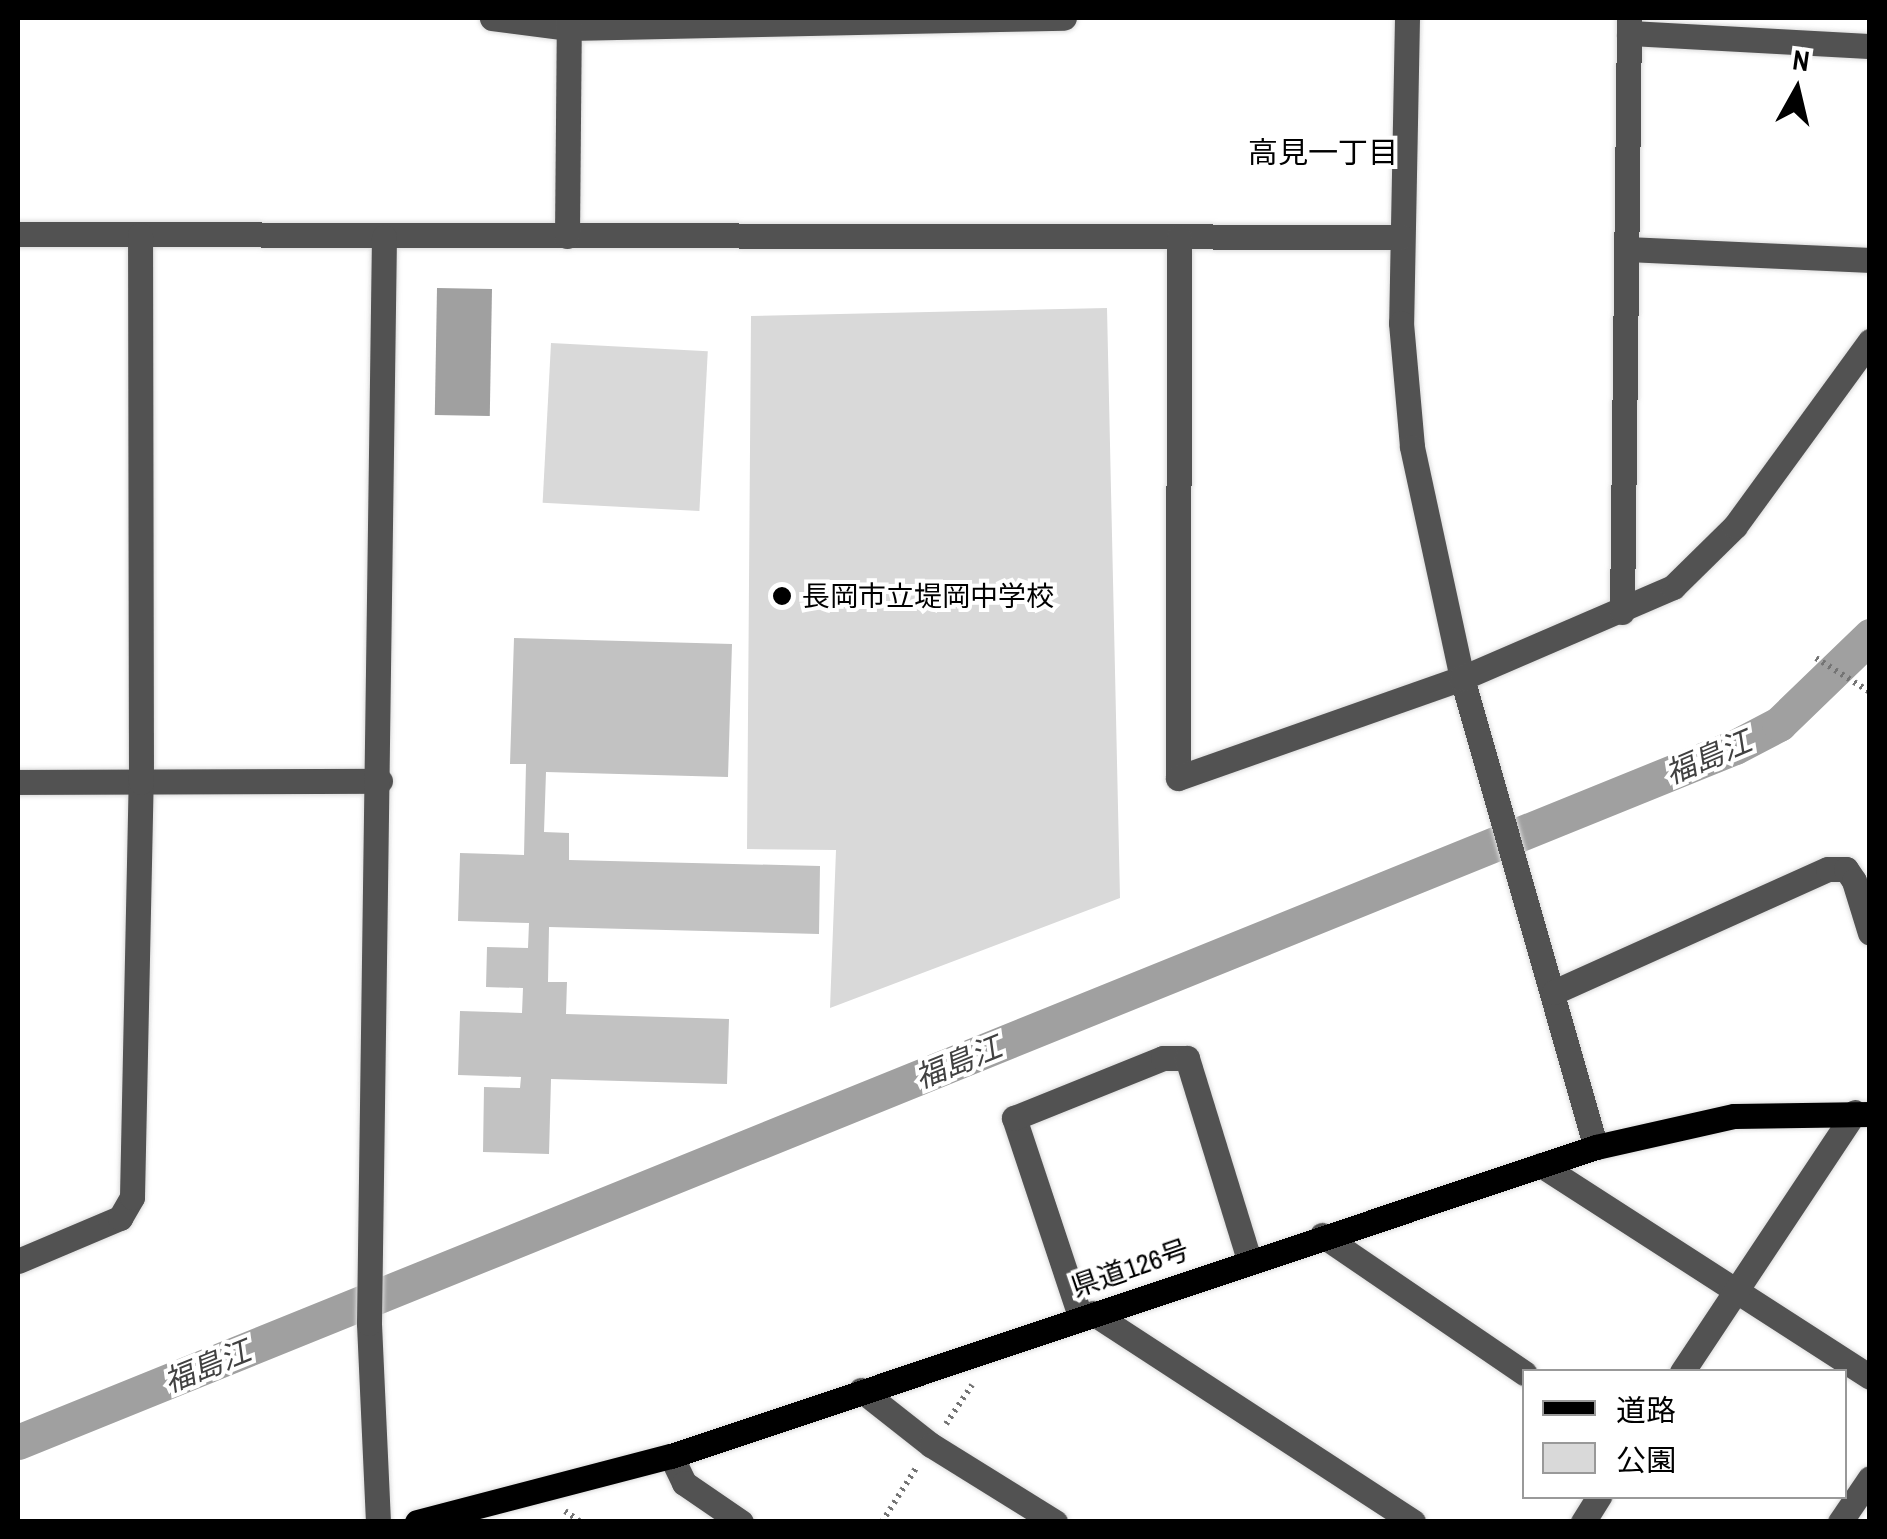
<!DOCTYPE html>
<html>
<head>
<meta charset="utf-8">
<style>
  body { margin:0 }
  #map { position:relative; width:1887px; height:1539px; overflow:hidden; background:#fff; font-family:"Archivo Narrow","Noto Sans JP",sans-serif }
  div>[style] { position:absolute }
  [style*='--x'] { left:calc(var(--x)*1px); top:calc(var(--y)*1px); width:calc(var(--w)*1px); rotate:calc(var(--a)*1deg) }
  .green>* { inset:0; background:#d9d9d9; transform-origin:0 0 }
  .water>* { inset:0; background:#a0a0a0; transform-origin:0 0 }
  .canal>* { height:35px; margin:-17.5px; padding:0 17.5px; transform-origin:17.5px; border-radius:17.5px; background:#a0a0a0 }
  .building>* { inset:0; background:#c2c2c2 }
  .path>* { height:6px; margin-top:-3px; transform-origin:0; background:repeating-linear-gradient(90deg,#747474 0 2.5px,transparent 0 7.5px) }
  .roads { filter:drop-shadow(0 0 2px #dbdbdb) drop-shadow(0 0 2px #dbdbdb) }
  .minor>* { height:25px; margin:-12.5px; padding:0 12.5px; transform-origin:12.5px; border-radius:12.5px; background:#525252 }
  .major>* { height:25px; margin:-12.5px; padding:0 12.5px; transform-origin:12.5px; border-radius:12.5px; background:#000 }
  .dots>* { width:28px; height:28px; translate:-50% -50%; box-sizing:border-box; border:5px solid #fff; border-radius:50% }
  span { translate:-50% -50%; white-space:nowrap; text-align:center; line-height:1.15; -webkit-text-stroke:8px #fff; paint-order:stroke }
  .poi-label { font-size:28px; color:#000 }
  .left { translate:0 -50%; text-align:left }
  .street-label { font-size:28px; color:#000 }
  .neighbourhood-label { font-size:30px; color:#000 }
  .water-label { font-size:30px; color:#414141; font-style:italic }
  .frame { position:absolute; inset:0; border:20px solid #000; pointer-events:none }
  .legend { position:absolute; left:1522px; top:1369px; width:325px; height:130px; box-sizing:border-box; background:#fff; border:2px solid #999; margin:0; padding:12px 18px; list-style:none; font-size:30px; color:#000 }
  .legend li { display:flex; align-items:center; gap:20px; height:50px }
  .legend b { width:50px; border:2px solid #999 }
  .north { position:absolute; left:1747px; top:40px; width:100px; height:100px; -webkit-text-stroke:8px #fff; paint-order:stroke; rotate:8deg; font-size:28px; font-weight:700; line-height:40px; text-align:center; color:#000 }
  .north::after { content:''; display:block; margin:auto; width:35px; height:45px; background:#000; clip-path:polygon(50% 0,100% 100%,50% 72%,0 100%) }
</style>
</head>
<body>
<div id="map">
  <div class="green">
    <i style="clip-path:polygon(1107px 308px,1120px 898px,830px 1008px,836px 850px,747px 849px,751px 316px)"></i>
    <i style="left:551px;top:343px;width:157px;height:160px;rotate:3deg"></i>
  </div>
  <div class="water">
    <i style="left:437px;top:288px;width:55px;height:127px;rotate:1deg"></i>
  </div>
  <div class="canal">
    <i style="--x:18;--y:1442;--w:1852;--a:-22.04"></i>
    <i style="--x:1735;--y:747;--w:50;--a:-27.6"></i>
    <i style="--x:1779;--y:724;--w:127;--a:-44"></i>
  </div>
  <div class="building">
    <i style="clip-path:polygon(514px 638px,732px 644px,728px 777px,546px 772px,544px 832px,569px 833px,569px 860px,820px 866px,819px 934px,549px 927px,548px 982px,567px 982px,566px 1014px,729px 1019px,727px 1084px,551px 1079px,549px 1154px,483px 1152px,484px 1087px,520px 1088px,521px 1077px,458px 1075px,460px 1011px,522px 1013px,523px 988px,486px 987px,487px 947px,528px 948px,529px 923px,458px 921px,460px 853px,524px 855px,526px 764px,510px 764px)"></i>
  </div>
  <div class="path">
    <i style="--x:1816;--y:658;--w:64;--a:32.2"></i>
    <i style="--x:946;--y:1424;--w:47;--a:-56.3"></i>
    <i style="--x:565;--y:1511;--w:19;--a:35"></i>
    <i style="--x:882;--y:1522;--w:64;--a:-57.8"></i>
  </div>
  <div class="roads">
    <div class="minor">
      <i style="--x:492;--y:18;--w:78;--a:7.4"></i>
      <i style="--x:569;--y:28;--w:495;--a:-1.2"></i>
      <i style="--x:1407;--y:18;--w:305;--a:91.1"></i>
      <i style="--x:1401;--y:323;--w:124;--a:84.9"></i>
      <i style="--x:1412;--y:447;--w:236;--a:77.8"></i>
      <i style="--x:1462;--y:678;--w:488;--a:74.1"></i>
      <i style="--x:1629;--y:33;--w:241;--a:3.1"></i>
      <i style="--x:18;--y:234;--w:1383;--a:0.12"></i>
      <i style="--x:567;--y:236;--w:218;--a:-89.5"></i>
      <i style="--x:1179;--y:237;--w:541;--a:90.11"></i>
      <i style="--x:1178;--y:778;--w:301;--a:-19.4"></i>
      <i style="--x:1462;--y:678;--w:230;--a:-23.3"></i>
      <i style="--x:1673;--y:587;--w:87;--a:-44.5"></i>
      <i style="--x:1735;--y:526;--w:229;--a:-53.9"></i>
      <i style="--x:1628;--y:249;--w:242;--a:2.6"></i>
      <i style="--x:1622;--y:612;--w:594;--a:-89.32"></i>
      <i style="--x:18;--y:782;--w:362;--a:-0.2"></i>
      <i style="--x:1554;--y:992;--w:300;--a:-24.2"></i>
      <i style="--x:1828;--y:869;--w:18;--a:0"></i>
      <i style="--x:1846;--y:869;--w:14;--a:56"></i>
      <i style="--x:1854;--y:881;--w:54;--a:72.9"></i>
      <i style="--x:1541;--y:1165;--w:391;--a:32.8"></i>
      <i style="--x:1322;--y:1235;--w:245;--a:34.3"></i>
      <i style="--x:18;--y:1261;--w:111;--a:-22.9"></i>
      <i style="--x:120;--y:1218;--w:24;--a:-60"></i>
      <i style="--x:132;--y:1197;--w:415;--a:-88.8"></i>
      <i style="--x:141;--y:782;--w:547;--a:-90.1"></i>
      <i style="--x:1093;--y:1313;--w:382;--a:33.1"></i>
      <i style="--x:1080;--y:1316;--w:209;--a:-108.4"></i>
      <i style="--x:1014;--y:1118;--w:161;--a:-21.9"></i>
      <i style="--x:1163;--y:1058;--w:24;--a:0"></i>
      <i style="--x:1187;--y:1058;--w:210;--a:72.9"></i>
      <i style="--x:1682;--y:1372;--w:312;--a:-56.4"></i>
      <i style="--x:861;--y:1390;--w:89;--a:38.2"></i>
      <i style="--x:931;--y:1445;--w:146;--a:31.8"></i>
      <i style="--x:671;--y:1456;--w:30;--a:64"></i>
      <i style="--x:684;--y:1483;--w:69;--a:34.4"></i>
      <i style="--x:378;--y:1522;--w:199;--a:-92.6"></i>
      <i style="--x:369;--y:1323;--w:1086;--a:-89.21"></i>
      <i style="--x:1583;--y:1522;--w:31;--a:-58"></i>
      <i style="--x:1840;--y:1522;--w:53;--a:-55.7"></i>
    </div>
    <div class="major">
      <i style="--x:417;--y:1522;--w:262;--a:-14.6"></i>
      <i style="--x:671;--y:1456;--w:975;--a:-18.47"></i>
      <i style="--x:1596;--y:1147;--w:141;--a:-12.7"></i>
      <i style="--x:1734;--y:1116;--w:136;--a:-0.8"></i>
    </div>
  </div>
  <div class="dots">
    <i style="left:782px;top:596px;background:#000"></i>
  </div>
  <div class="poi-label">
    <span class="left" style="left:802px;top:596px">長岡市立堤岡中学校</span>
  </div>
  <div class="street-label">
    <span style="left:1130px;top:1268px;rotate:-19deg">県道126号</span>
  </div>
  <div class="neighbourhood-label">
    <span style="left:1323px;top:152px">高見一丁目</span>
  </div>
  <div class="water-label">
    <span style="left:1708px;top:757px;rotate:-23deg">福島江</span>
    <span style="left:958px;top:1062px;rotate:-22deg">福島江</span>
    <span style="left:207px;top:1366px;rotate:-22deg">福島江</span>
  </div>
  <div class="frame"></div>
  <ul class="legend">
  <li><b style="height:12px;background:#000"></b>道路</li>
  <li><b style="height:28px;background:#d9d9d9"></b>公園</li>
  </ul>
  <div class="north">N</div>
</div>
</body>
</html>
